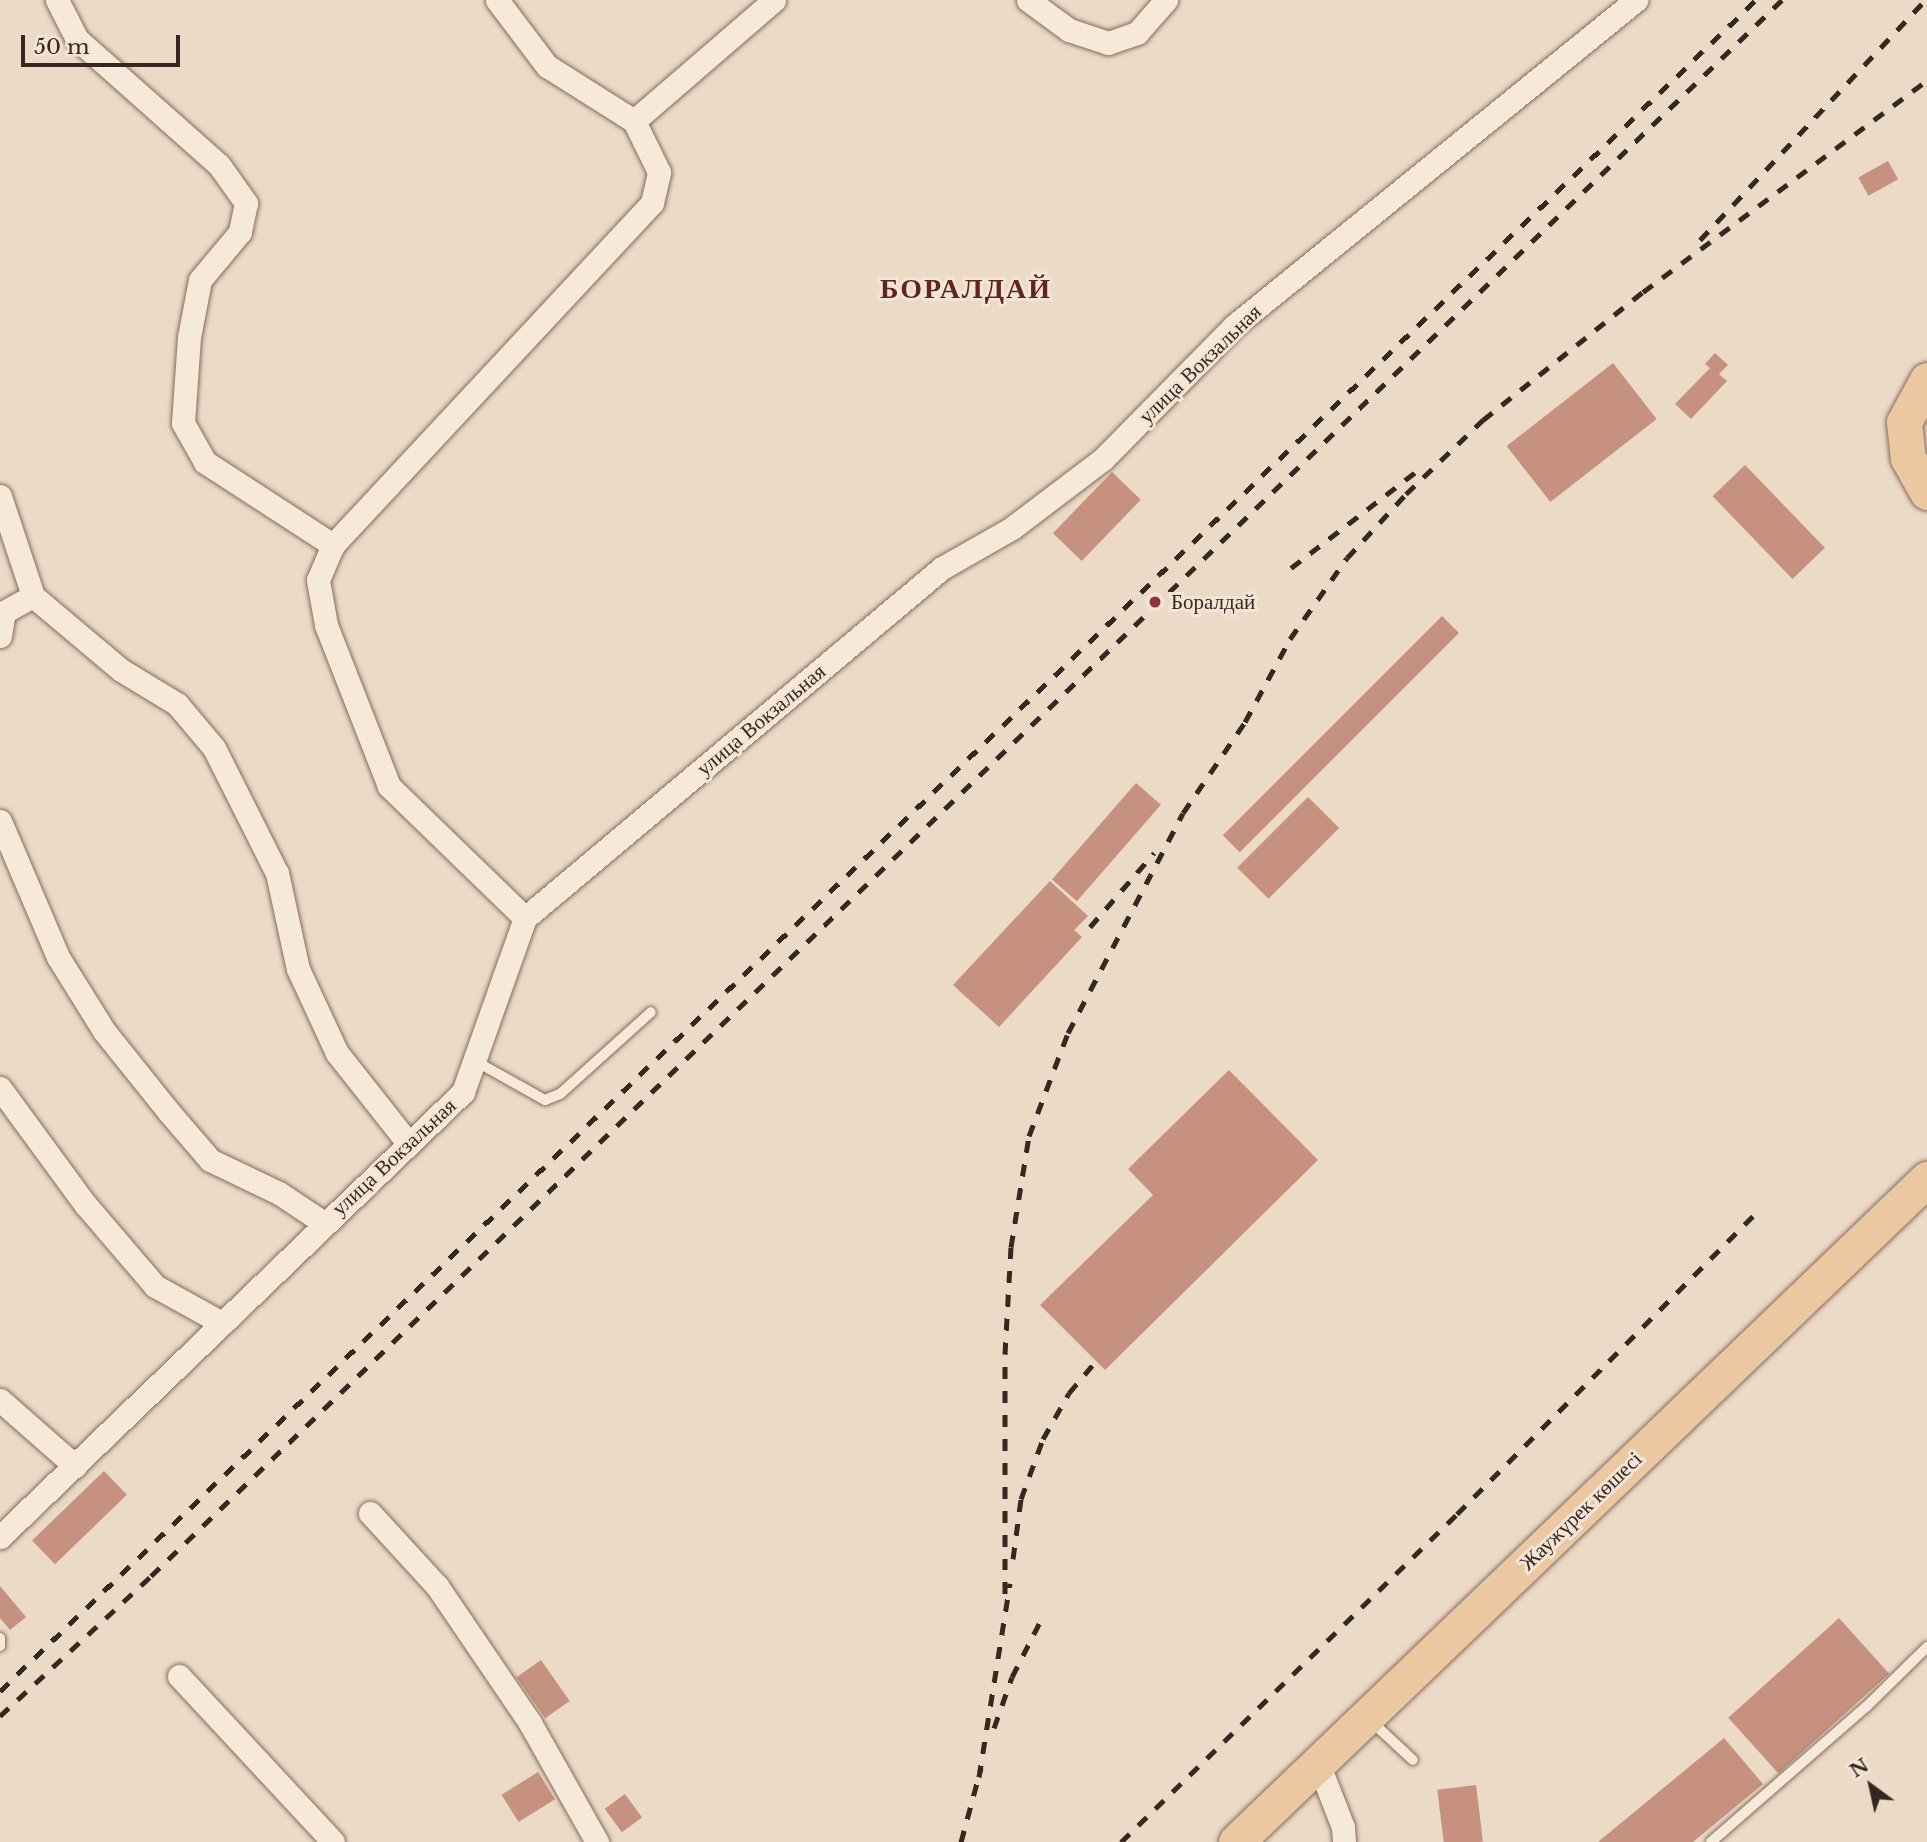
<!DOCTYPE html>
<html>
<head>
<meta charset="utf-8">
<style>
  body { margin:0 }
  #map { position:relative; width:1927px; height:1842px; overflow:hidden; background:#ebdac6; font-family:"Libre Baskerville",serif }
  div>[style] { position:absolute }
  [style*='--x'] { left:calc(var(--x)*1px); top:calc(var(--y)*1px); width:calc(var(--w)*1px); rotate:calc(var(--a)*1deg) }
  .building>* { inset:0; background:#c6917f; transform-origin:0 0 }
  .roads { filter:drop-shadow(0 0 2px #856c5d) drop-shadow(0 0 2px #856c5d) }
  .service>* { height:10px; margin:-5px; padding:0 5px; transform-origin:5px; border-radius:5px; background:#f6e9d9 }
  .minor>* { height:23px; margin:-11.5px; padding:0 11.5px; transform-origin:11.5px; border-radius:11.5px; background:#f6e9d9 }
  .primary>* { height:35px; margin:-17.5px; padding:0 17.5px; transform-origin:17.5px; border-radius:17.5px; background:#ebc8a1 }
  .rail>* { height:5px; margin-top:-2.5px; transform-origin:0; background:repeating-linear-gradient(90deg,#362720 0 12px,transparent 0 24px) }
  .dots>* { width:19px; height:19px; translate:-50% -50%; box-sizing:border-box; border:4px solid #f3e5d5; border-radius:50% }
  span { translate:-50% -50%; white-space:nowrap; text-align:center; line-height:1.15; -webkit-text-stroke:6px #f3e5d5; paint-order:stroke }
  .street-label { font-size:21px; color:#362720 }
  .poi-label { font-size:21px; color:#362720 }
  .left { translate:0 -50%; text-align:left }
  .district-label { font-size:28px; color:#602522; font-weight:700; letter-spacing:2px }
  .north { position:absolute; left:1836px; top:1751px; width:70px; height:70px; -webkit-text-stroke:5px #f3e5d5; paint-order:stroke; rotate:327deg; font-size:19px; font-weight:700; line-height:28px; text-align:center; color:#362720 }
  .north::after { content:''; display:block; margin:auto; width:24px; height:32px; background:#362720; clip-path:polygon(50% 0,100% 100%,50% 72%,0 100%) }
  .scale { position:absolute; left:21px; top:35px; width:159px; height:32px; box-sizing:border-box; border:4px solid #362720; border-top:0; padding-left:9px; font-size:21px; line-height:24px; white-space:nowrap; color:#362720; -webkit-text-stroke:5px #f3e5d5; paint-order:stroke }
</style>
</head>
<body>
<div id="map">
  <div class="building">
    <i style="left:1888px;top:161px;width:21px;height:34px;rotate:61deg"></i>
    <i style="clip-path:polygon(1715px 353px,1728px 365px,1719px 374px,1727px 381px,1691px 419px,1675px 404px,1710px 368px,1705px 364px)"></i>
    <i style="left:1613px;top:363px;width:71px;height:135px;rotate:52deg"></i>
    <i style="left:1745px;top:465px;width:115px;height:45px;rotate:46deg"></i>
    <i style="left:1112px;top:472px;width:40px;height:85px;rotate:44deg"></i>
    <i style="left:1442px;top:616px;width:24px;height:310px;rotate:45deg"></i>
    <i style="left:1136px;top:783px;width:33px;height:128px;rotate:41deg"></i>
    <i style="left:1308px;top:797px;width:44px;height:100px;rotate:45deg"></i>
    <i style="clip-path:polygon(1050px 881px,1088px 916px,1074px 930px,1082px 937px,999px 1027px,953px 985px)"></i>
    <i style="clip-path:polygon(1229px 1070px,1318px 1160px,1105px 1370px,1040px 1305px,1153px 1195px,1128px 1169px)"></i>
    <i style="left:104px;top:1471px;width:33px;height:100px;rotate:46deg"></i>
    <i style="clip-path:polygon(0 1586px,26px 1617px,10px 1630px,0 1618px)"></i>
    <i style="left:1839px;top:1618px;width:75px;height:149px;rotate:48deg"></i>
    <i style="left:541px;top:1660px;width:50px;height:30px;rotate:55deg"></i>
    <i style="clip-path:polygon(1724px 1738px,1763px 1784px,1693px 1842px,1598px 1842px)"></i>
    <i style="left:538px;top:1772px;width:32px;height:43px;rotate:58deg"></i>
    <i style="left:1476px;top:1785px;width:57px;height:39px;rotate:83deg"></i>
    <i style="left:625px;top:1794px;width:29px;height:25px;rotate:54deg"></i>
  </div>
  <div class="roads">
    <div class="service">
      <i style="--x:477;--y:1062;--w:78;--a:29.2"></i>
      <i style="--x:545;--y:1100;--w:16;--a:-22"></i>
      <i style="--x:560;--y:1094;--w:122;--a:-42"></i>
      <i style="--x:0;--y:1638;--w:8;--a:90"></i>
      <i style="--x:1371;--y:1721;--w:57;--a:42.9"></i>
      <i style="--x:1711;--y:1842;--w:206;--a:-41.1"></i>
      <i style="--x:1866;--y:1707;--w:86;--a:-44.5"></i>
    </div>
    <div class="minor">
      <i style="--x:57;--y:0;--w:44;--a:62.9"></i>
      <i style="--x:77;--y:39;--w:190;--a:41.6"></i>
      <i style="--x:219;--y:165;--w:47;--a:54.6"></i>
      <i style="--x:246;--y:203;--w:30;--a:102"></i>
      <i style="--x:240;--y:232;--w:62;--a:129.8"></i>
      <i style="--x:200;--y:280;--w:58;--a:100.9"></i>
      <i style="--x:189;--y:337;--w:86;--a:94"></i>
      <i style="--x:183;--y:423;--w:45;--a:60.6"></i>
      <i style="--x:205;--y:462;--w:153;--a:33"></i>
      <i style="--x:497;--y:0;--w:83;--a:52.9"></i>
      <i style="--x:547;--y:66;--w:103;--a:32.3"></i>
      <i style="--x:1028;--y:0;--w:51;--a:36.2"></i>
      <i style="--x:1069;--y:30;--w:41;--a:18.4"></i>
      <i style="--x:1108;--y:43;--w:31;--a:-19"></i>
      <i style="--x:1137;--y:33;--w:44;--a:-48.7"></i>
      <i style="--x:0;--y:496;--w:105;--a:71.7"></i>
      <i style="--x:0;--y:636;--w:24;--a:-81"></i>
      <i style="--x:4;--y:612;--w:33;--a:-29"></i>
      <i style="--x:33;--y:596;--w:115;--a:40.1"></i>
      <i style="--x:121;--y:670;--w:66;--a:31.3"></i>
      <i style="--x:177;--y:704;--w:57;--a:49.9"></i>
      <i style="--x:214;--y:748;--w:140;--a:63.3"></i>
      <i style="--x:277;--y:873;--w:98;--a:77.7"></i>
      <i style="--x:298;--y:969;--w:93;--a:65.1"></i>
      <i style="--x:337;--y:1053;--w:115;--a:51.7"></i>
      <i style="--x:0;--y:821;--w:148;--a:66.9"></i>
      <i style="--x:58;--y:957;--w:87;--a:58.1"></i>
      <i style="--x:104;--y:1031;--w:102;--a:51.3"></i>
      <i style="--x:168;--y:1111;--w:65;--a:49.4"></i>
      <i style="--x:210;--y:1160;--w:76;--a:25.6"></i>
      <i style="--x:279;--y:1193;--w:54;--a:33.7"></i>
      <i style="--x:525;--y:918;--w:190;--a:-135.9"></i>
      <i style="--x:389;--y:786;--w:173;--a:-111.4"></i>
      <i style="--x:326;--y:625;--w:46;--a:-100.1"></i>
      <i style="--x:318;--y:580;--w:38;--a:-67"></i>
      <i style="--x:333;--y:545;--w:468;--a:-47"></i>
      <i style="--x:652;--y:203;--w:32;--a:-77"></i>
      <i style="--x:659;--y:172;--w:57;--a:-116.1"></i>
      <i style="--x:634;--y:121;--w:185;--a:-40.8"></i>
      <i style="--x:0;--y:1088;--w:144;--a:53.8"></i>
      <i style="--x:85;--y:1204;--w:108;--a:49.5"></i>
      <i style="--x:155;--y:1286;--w:77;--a:28.9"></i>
      <i style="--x:0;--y:1400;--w:100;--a:41.3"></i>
      <i style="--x:370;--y:1513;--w:99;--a:47.5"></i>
      <i style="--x:437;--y:1586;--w:166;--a:55.8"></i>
      <i style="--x:530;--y:1723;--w:137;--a:60.6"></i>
      <i style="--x:0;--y:1537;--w:642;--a:-43.86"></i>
      <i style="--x:463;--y:1092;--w:185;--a:-70.4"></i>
      <i style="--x:525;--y:918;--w:544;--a:-40.01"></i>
      <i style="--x:942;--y:568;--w:81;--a:-29.7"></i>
      <i style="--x:1012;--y:528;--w:114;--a:-37.2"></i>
      <i style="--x:1103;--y:459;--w:187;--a:-45.4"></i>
      <i style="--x:1234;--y:326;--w:518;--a:-39.04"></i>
      <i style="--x:179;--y:1676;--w:226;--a:47.1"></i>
      <i style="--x:1318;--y:1763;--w:69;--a:68.7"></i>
      <i style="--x:1343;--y:1827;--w:15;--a:86"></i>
    </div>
    <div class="primary">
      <i style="--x:1927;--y:380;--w:48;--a:118.7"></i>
      <i style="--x:1904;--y:422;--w:36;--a:84"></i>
      <i style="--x:1908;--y:458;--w:39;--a:61"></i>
      <i style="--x:1236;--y:1842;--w:958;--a:-43.82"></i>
    </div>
  </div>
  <div class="rail">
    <i style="--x:1700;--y:240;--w:329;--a:-46.8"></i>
    <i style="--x:1291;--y:568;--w:165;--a:-37.6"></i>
    <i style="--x:1090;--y:927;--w:98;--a:-49.1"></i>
    <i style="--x:1013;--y:1559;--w:61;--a:-82.4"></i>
    <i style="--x:1021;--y:1499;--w:64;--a:-69.9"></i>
    <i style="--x:1043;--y:1439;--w:53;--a:-60.5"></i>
    <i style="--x:1069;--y:1393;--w:42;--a:-49.8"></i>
    <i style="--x:1005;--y:1594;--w:240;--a:-90"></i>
    <i style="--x:1005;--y:1354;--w:107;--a:-86.8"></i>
    <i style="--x:1011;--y:1247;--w:112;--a:-80.8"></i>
    <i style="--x:1029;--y:1136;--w:110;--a:-69.3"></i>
    <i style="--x:1068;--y:1033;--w:248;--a:-62.4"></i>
    <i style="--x:1183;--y:813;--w:110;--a:-55.7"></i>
    <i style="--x:1245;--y:722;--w:94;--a:-61.5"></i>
    <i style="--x:1290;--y:639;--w:99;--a:-54.9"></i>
    <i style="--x:1347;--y:558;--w:87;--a:-47.3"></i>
    <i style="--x:1406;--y:494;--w:107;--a:-43.9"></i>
    <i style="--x:1483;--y:420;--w:205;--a:-38.7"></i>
    <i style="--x:1643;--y:292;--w:354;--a:-36.7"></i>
    <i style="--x:0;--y:1691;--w:2438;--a:-43.92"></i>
    <i style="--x:0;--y:1716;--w:206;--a:-42.8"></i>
    <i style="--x:151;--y:1576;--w:2268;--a:-44.02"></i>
    <i style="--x:994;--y:1728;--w:54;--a:-70.6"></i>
    <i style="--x:1012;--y:1677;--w:64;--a:-63"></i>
    <i style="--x:979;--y:1777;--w:196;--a:-80.9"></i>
    <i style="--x:961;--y:1842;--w:77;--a:-74.9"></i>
    <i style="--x:1121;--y:1842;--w:470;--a:-44.3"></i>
    <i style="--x:1457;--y:1514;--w:420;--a:-45.2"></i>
  </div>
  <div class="dots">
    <i style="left:1155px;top:602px;background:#8f3242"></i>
  </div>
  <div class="street-label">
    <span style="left:1200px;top:364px;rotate:-44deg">улица Вокзальная</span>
    <span style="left:761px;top:720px;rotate:-40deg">улица Вокзальная</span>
    <span style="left:394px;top:1157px;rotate:-43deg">улица Вокзальная</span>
    <span style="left:1581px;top:1511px;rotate:-44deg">Жаужүрек көшесі</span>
  </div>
  <div class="poi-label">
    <span class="left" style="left:1171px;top:602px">Боралдай</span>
  </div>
  <div class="district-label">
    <span style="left:966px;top:289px">БОРАЛДАЙ</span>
  </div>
  <div class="north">N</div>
  <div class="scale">50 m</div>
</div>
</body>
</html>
